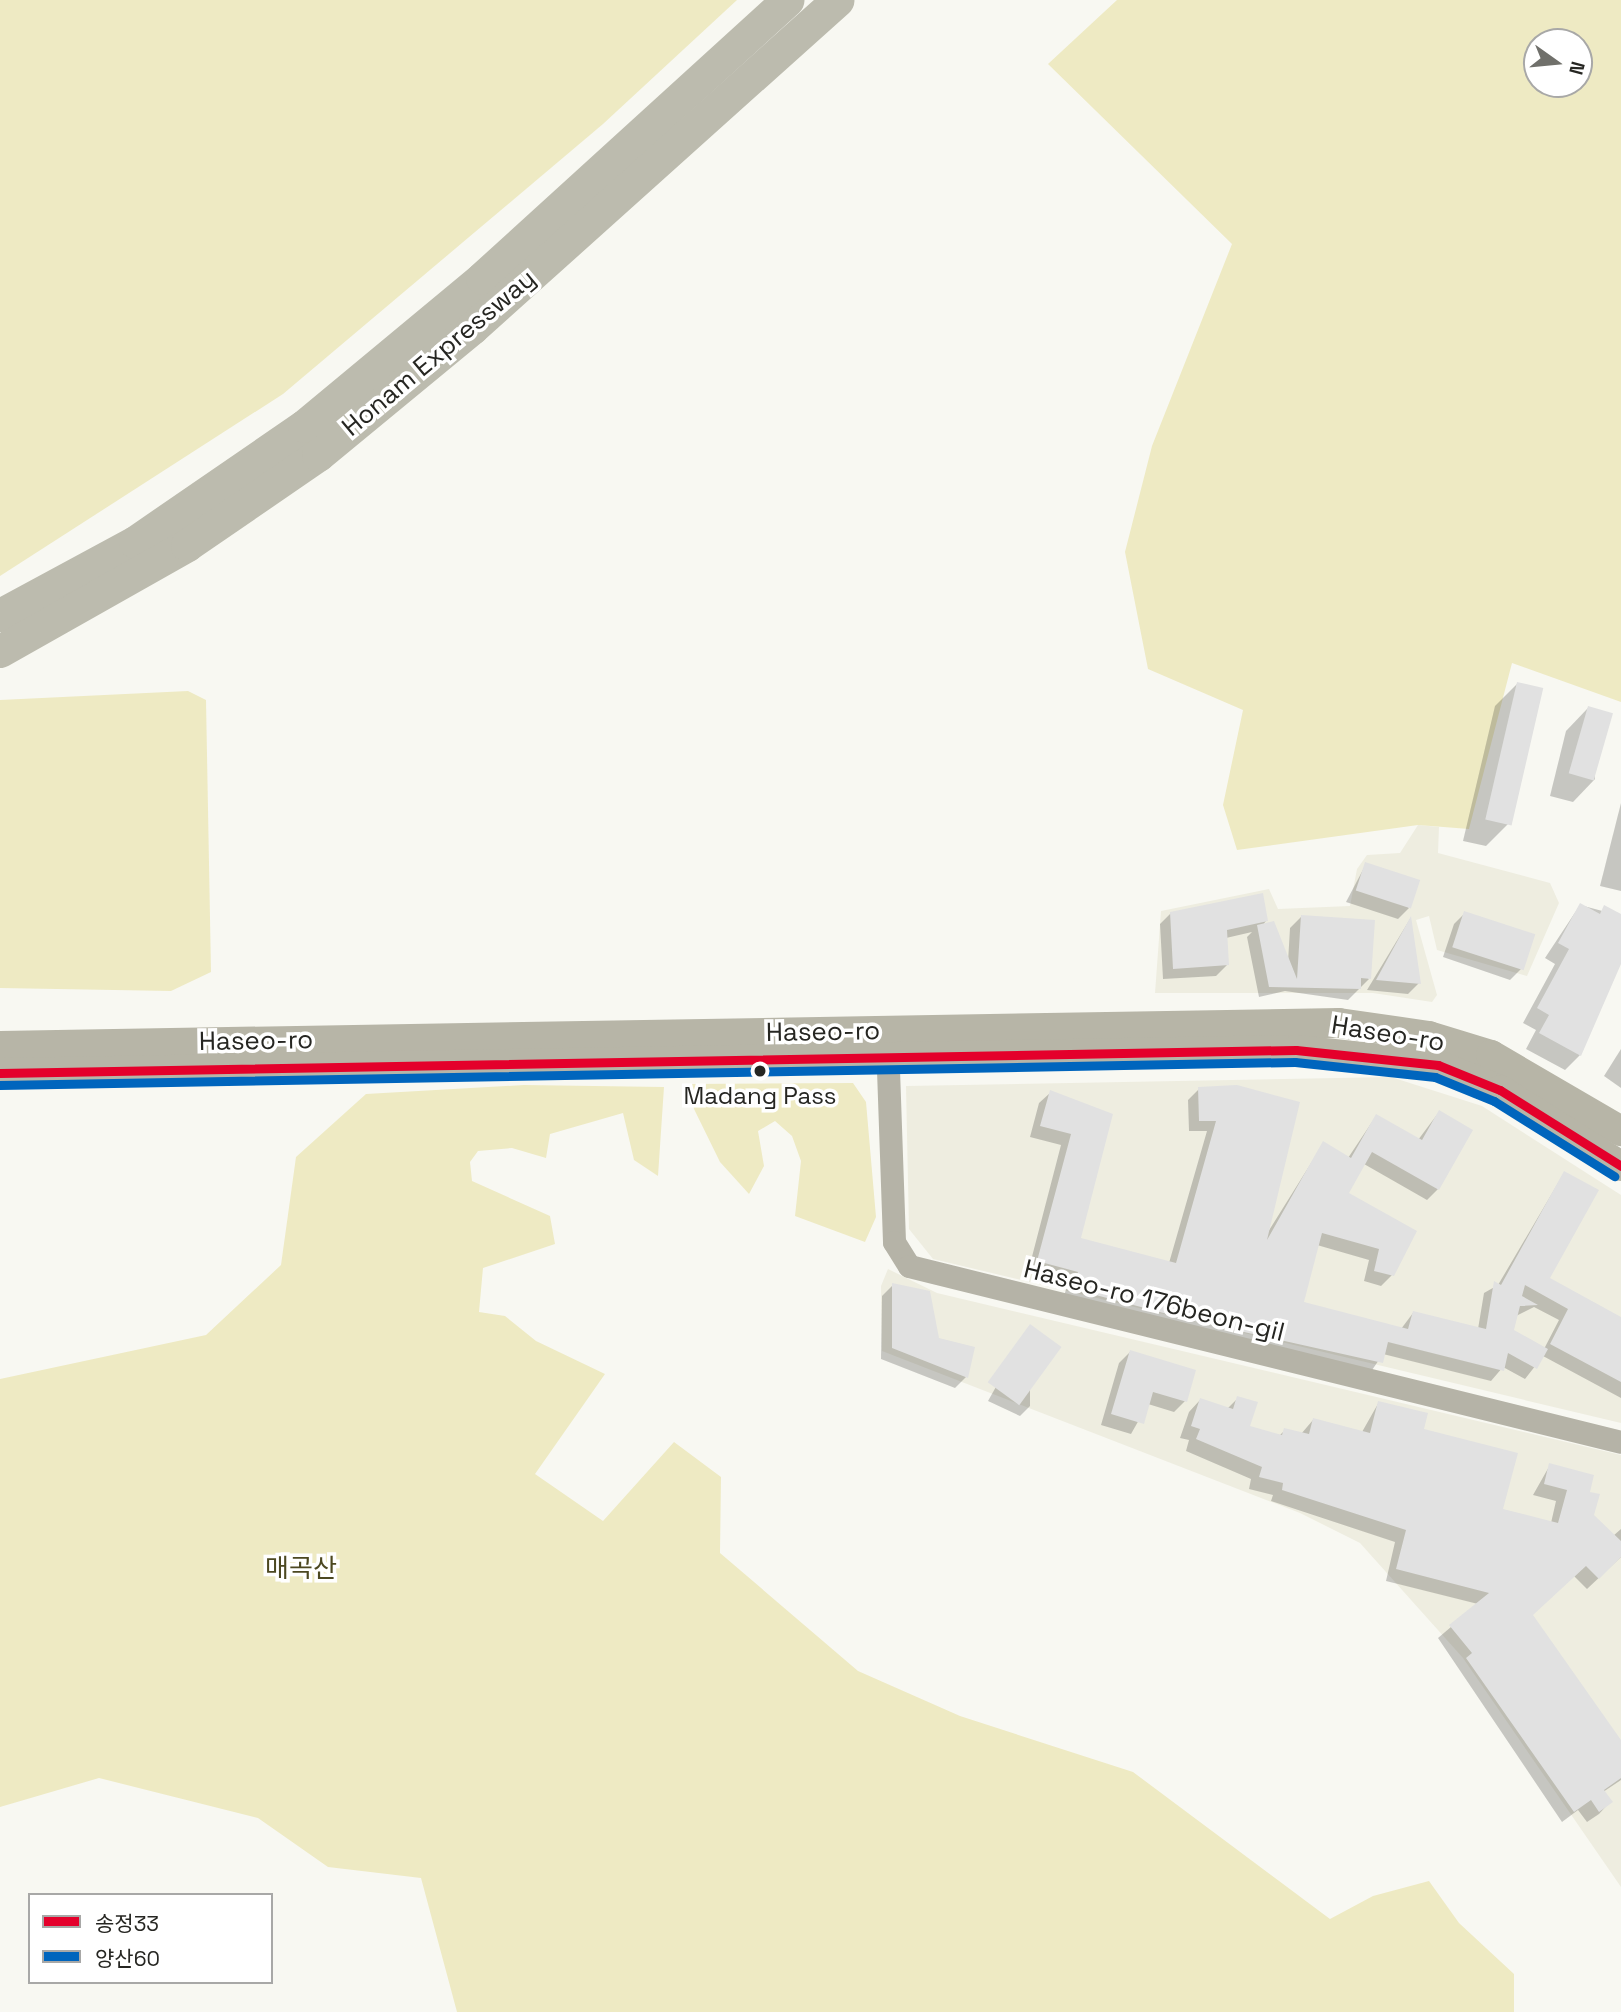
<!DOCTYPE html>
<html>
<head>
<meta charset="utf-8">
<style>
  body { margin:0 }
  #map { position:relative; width:1621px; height:2012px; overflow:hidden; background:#f8f8f2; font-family:"Space Grotesk","Noto Sans KR",sans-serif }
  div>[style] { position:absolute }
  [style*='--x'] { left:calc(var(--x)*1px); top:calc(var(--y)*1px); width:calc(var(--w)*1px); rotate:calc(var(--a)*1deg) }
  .built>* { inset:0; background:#eeede0 }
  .green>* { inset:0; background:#eeeac3 }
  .shadow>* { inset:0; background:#0003 }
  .building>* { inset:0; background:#e1e1e1; transform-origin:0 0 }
  .minor>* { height:23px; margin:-11.5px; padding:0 11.5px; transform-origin:11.5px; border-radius:11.5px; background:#b5b3a7 }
  .major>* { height:30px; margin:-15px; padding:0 15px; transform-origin:15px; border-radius:15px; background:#b7b5a7 }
  .highway>* { height:33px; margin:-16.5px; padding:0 16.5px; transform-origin:16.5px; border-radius:16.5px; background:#bcbbae }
  .bus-1>* { height:9px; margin:-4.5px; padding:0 4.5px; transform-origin:4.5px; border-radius:4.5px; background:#e4002b }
  .bus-2>* { height:9px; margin:-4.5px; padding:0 4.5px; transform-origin:4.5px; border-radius:4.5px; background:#0065bd }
  .dots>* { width:19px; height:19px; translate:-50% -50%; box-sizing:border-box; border:4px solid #fff; border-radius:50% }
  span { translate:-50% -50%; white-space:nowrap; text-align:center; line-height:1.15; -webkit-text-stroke:7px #fff; paint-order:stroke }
  .bus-label { font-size:24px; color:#262622 }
  .street-label { font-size:26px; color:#262622 }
  .park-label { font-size:26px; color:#4c4821 }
  .legend { position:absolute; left:28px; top:1893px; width:245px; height:91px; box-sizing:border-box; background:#fff; border:2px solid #a8a8a7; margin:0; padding:9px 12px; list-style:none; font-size:21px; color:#262622 }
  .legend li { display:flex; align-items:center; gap:14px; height:35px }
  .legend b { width:35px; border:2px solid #a8a8a7 }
  .north { position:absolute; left:1523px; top:28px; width:70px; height:70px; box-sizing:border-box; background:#fff; border:2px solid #a8a8a7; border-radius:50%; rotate:105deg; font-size:19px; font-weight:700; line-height:28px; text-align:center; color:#262622 }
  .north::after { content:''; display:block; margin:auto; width:24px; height:32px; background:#70706b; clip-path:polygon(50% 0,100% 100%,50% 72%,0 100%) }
</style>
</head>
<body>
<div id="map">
  <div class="built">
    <i style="clip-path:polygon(1418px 825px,1439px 827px,1438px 853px,1550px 883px,1559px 903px,1527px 976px,1437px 950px,1429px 916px,1416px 920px,1437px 995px,1432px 1002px,1373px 993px,1155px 993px,1161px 911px,1269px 889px,1278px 909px,1350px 906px,1357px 869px,1367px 855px,1400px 853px)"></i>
    <i style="clip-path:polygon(1391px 1077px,1482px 1106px,1621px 1195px,1621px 1423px,933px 1259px,909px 1229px,906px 1086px)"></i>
    <i style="clip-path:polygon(888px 1269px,937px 1293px,1621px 1455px,1621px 1887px,1463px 1658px,1360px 1543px,1300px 1513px,882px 1351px,881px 1286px)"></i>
  </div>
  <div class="green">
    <i style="clip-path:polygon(0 0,737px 0,603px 124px,283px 394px,0 576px)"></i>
    <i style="clip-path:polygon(evenodd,1117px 0,1621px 0,1621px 702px,1512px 663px,1469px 829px,1418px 825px,1237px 850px,1223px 805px,1243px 710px,1148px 669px,1125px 552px,1152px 446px,1232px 244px,1048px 64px,1117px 0,1579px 42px,1579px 84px,1537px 84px,1537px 42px,1579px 42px)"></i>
    <i style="clip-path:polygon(188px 691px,206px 700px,211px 972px,171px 991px,0 988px,0 700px)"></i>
    <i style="clip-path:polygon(853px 1083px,866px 1102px,876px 1217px,865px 1242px,795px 1216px,801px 1161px,792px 1136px,775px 1121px,758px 1131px,764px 1166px,749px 1194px,720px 1162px,694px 1109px,690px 1084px)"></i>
    <i style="clip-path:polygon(524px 1085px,664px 1087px,658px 1176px,634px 1160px,623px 1113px,550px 1134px,546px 1158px,512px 1148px,478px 1151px,470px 1162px,472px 1181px,550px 1216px,555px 1244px,483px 1268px,479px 1312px,505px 1316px,536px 1341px,605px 1374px,535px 1474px,603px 1521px,674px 1442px,721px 1477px,720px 1553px,858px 1671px,960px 1716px,1133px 1772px,1330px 1919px,1373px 1896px,1429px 1881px,1459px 1923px,1514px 1974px,1514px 2012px,457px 2012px,421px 1878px,328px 1867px,258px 1818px,99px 1778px,0 1807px,0 1379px,206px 1335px,281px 1265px,296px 1157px,366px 1094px)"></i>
  </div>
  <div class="shadow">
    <i style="clip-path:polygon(1517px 684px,1508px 824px,1486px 846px,1463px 841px,1495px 706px)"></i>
    <i style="clip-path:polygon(1588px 708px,1595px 779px,1573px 802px,1550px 796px,1566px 731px)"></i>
    <i style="clip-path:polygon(1621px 803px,1621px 891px,1600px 886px)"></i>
    <i style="clip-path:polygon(1366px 864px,1409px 908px,1398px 919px,1346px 902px)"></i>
    <i style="clip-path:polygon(1580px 905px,1621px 916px,1621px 961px,1580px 1055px,1565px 1070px,1526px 1049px,1536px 1030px,1523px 1023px,1555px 964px,1545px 958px)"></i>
    <i style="clip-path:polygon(1171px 913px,1266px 921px,1262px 926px,1288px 962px,1290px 928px,1301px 917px,1369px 979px,1348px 1000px,1285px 991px,1259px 997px,1247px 937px,1252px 932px,1226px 938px,1227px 965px,1216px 976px,1163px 979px,1160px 924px)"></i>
    <i style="clip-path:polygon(1465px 913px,1521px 969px,1510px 980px,1443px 957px,1454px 924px)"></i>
    <i style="clip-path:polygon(1410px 919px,1419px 983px,1408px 994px,1367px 990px)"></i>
    <i style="clip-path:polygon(1621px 1049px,1621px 1088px,1604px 1076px)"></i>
    <i style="clip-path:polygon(evenodd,1237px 1087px,1268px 1232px,1323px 1144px,1348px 1158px,1376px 1116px,1418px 1140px,1439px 1112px,1438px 1189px,1427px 1200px,1364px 1164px,1347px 1193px,1415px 1232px,1392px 1275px,1381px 1286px,1364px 1281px,1369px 1260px,1317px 1245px,1302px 1304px,1401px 1329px,1413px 1313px,1478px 1329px,1484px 1293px,1498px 1285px,1564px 1173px,1548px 1279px,1621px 1319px,1621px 1398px,1543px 1356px,1525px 1379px,1503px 1367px,1491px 1381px,1383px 1354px,1370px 1373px,1063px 1300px,1068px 1282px,1028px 1272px,1061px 1145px,1030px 1137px,1039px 1103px,1050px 1093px,1111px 1116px,1078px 1240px,1169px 1263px,1207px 1131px,1189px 1131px,1188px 1100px,1199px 1089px,1237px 1087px,1534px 1307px,1559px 1320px,1544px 1349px,1512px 1331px,1516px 1316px,1534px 1307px)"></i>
    <i style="clip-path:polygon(893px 1285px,966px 1377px,955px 1388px,881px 1359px,882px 1296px)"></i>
    <i style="clip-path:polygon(1030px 1326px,1030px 1406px,1020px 1416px,988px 1401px)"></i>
    <i style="clip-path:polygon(1130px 1352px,1185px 1401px,1174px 1412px,1148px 1404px,1131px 1434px,1101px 1425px,1119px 1363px)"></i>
    <i style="clip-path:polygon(1238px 1398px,1248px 1428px,1279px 1436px,1285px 1430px,1301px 1434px,1313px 1420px,1362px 1432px,1379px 1402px,1422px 1430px,1501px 1510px,1551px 1523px,1556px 1501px,1533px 1495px,1550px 1465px,1588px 1493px,1592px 1516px,1613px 1536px,1621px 1529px,1621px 1557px,1587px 1589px,1574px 1576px,1531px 1615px,1621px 1743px,1621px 1780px,1603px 1792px,1610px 1802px,1599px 1814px,1587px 1822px,1578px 1810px,1562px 1822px,1438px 1638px,1478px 1604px,1386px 1581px,1395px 1542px,1271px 1501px,1273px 1495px,1249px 1489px,1251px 1479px,1186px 1451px,1189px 1440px,1180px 1438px,1189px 1412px,1200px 1400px,1227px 1409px)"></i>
  </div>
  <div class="building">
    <i style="left:1517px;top:682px;width:27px;height:141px;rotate:13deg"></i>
    <i style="left:1588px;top:706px;width:26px;height:70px;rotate:16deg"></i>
    <i style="left:1365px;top:862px;width:58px;height:30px;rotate:18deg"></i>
    <i style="clip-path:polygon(1263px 893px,1268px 921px,1227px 930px,1229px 965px,1173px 969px,1170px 912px)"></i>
    <i style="clip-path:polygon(1580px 903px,1600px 914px,1604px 905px,1621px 914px,1621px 964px,1581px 1056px,1539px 1033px,1549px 1015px,1537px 1008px,1569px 949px,1558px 943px)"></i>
    <i style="left:1464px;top:911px;width:75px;height:38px;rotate:18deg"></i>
    <i style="clip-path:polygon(1301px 915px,1375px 920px,1371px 979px,1361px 978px,1361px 989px,1269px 987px,1257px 925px,1274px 921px,1297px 979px)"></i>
    <i style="clip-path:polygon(1411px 916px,1421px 984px,1376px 980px)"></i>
    <i style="clip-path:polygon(1237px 1085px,1300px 1102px,1267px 1240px,1323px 1141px,1351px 1158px,1376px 1114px,1422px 1140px,1439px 1110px,1473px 1130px,1439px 1190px,1372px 1152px,1349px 1193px,1417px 1231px,1394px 1276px,1374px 1271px,1379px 1249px,1322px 1233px,1304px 1302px,1408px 1329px,1413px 1311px,1486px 1329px,1494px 1281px,1501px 1285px,1564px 1171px,1599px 1190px,1550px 1278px,1621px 1317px,1621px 1382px,1550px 1344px,1568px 1309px,1525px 1285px,1522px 1296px,1538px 1305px,1520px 1306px,1514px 1330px,1548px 1349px,1537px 1369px,1508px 1353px,1504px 1371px,1388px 1342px,1383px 1363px,1190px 1320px,1073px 1289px,1078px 1272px,1037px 1261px,1071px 1134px,1040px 1126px,1050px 1090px,1113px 1114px,1081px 1238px,1176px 1263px,1216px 1121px,1199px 1121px,1198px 1087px)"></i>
    <i style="clip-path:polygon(892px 1283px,930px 1291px,939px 1338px,975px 1347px,968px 1378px,892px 1348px)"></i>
    <i style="left:1030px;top:1324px;width:39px;height:72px;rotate:36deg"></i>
    <i style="clip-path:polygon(1130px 1350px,1196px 1370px,1187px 1402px,1153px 1392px,1144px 1424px,1111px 1414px)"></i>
    <i style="clip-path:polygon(1237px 1396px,1258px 1402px,1250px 1426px,1282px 1435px,1284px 1428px,1309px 1434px,1313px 1418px,1370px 1433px,1378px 1401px,1428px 1413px,1424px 1429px,1518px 1453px,1503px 1509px,1558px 1523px,1567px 1490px,1544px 1484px,1549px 1463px,1594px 1475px,1590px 1492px,1600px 1494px,1594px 1515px,1621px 1541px,1621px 1557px,1599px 1579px,1586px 1566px,1533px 1615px,1621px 1740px,1621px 1778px,1604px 1790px,1613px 1802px,1599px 1812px,1591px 1800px,1574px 1812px,1466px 1658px,1472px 1653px,1449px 1625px,1489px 1593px,1396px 1569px,1406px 1530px,1282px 1490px,1283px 1483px,1259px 1477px,1262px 1467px,1196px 1439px,1200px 1429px,1191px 1426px,1200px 1398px,1233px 1409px)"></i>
  </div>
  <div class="minor">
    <i style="--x:887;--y:1041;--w:201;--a:88"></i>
    <i style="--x:894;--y:1242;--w:28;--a:58"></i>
    <i style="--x:909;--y:1266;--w:733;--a:13.88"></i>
  </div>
  <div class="major">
    <i style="--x:0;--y:1046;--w:1339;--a:-0.98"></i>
    <i style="--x:1339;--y:1023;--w:91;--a:8.2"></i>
    <i style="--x:1429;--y:1036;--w:65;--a:17"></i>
    <i style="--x:1491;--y:1055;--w:151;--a:30.3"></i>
    <i style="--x:0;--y:1073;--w:1296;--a:-1.02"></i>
    <i style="--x:1296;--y:1050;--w:143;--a:6"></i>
    <i style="--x:1438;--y:1065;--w:67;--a:22"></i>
    <i style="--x:1500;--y:1090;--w:143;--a:32.1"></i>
  </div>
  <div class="highway">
    <i style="--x:0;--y:615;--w:153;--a:-28.4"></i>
    <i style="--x:135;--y:542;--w:205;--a:-34.5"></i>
    <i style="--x:304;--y:426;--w:231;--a:-39.7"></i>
    <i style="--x:482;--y:278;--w:413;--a:-42.3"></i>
    <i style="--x:0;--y:651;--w:215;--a:-29.5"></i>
    <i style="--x:187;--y:545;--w:159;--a:-34.5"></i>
    <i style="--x:318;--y:455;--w:200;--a:-39.5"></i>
    <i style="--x:472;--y:328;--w:491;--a:-41.9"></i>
  </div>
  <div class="bus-1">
    <i style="--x:0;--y:1073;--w:1296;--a:-1.02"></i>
    <i style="--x:1296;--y:1050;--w:143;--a:6"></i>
    <i style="--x:1438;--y:1065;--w:67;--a:22"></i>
    <i style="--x:1500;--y:1090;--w:143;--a:32.1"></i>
  </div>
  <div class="bus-2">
    <i style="--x:0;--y:1085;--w:1295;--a:-1.02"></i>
    <i style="--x:1295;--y:1062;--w:141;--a:6.1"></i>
    <i style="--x:1435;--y:1077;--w:64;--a:22.1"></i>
    <i style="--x:1494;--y:1101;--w:142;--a:32"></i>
  </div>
  <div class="dots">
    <i style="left:760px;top:1071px;background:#262622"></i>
  </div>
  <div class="bus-label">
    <span style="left:760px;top:1096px">Madang Pass</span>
  </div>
  <div class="street-label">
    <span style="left:439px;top:353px;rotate:-40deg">Honam Expressway</span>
    <span style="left:823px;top:1032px;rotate:-1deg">Haseo-ro</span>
    <span style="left:1388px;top:1034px;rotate:9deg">Haseo-ro</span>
    <span style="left:256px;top:1041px;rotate:-1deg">Haseo-ro</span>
    <span style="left:1154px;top:1301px;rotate:14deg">Haseo-ro 176beon-gil</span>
  </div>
  <div class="park-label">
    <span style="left:301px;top:1569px">매곡산</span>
  </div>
  <ul class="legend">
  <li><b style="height:9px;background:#e4002b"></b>송정33</li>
  <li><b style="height:9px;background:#0065bd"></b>양산60</li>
  </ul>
  <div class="north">N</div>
</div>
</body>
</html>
